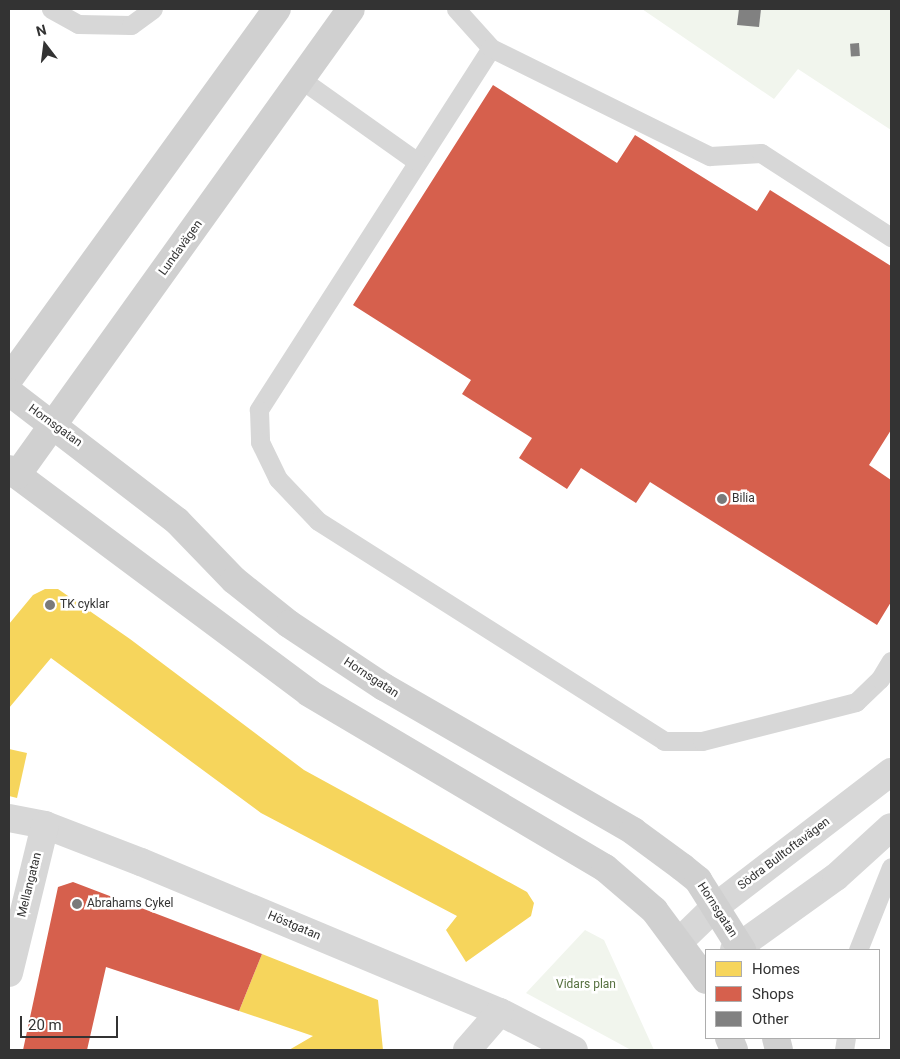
<!DOCTYPE html>
<html>
<head>
<meta charset="utf-8">
<style>
  body { margin:0 }
  #map { position:relative; width:900px; height:1059px; overflow:hidden; background:#fff; font-family:Roboto,sans-serif }
  div>[style] { position:absolute }
  [style*='--x'] { left:calc(var(--x)*1px); top:calc(var(--y)*1px); width:calc(var(--w)*1px); rotate:calc(var(--a)*1deg) }
  .green>* { inset:0; background:#f1f5ed }
  .homes>* { inset:0; background:#f6d55c }
  .shops>* { inset:0; background:#d6604d }
  .building>* { inset:0; background:#818181; transform-origin:0 0 }
  .service>* { height:19px; margin:-9.5px; padding:0 9.5px; transform-origin:9.5px; border-radius:9.5px; background:#d7d7d7 }
  .minor>* { height:28px; margin:-14px; padding:0 14px; transform-origin:14px; border-radius:14px; background:#d7d7d7 }
  .tertiary>* { height:28px; margin:-14px; padding:0 14px; transform-origin:14px; border-radius:14px; background:#d7d7d7 }
  .secondary>* { height:28px; margin:-14px; padding:0 14px; transform-origin:14px; border-radius:14px; background:#d0d0d0 }
  .dots>* { width:14px; height:14px; translate:-50% -50%; box-sizing:border-box; border:2px solid #fff; border-radius:50% }
  span { translate:-50% -50%; white-space:nowrap; text-align:center; line-height:1.15; -webkit-text-stroke:5px #fff; paint-order:stroke }
  .street-label { font-size:12px; color:#333 }
  .poi-label { font-size:12px; color:#333 }
  .left { translate:0 -50%; text-align:left }
  .park-label { font-size:12px; color:#56703f }
  .frame { position:absolute; inset:0; border:10px solid #333; pointer-events:none }
  .legend { position:absolute; left:705px; top:949px; width:175px; height:90px; box-sizing:border-box; background:#fff; border:1px solid #adadad; margin:0; padding:6px 9px; list-style:none; font-size:15px; color:#333 }
  .legend li { display:flex; align-items:center; gap:10px; height:25px }
  .legend b { width:25px; border:1px solid #adadad }
  .north { position:absolute; left:20px; top:20px; width:50px; height:50px; -webkit-text-stroke:4px #fff; paint-order:stroke; rotate:345deg; font-size:14px; font-weight:700; line-height:20px; text-align:center; color:#333 }
  .north::after { content:''; display:block; margin:auto; width:18px; height:22px; background:#333; clip-path:polygon(50% 0,100% 100%,50% 72%,0 100%) }
  .scale { position:absolute; left:20px; top:1016px; width:98px; height:22px; box-sizing:border-box; border:2px solid #333; border-top:0; padding-left:6px; font-size:15px; line-height:18px; white-space:nowrap; color:#333; -webkit-text-stroke:4px #fff; paint-order:stroke }
</style>
</head>
<body>
<div id="map">
  <div class="green">
    <i style="clip-path:polygon(642px 9px,891px 9px,891px 130px,798px 69px,774px 99px)"></i>
    <i style="clip-path:polygon(585px 930px,604px 940px,654px 1050px,631px 1050px,526px 993px)"></i>
  </div>
  <div class="homes">
    <i style="clip-path:polygon(45px 589px,58px 589px,130px 639px,304px 770px,527px 892px,534px 903px,531px 916px,466px 962px,446px 930px,457px 916px,261px 813px,51px 658px,9px 708px,9px 624px,33px 595px)"></i>
    <i style="clip-path:polygon(9px 749px,27px 753px,17px 798px,9px 796px)"></i>
    <i style="clip-path:polygon(262px 954px,378px 1000px,383px 1050px,289px 1050px,313px 1036px,239px 1011px)"></i>
  </div>
  <div class="shops">
    <i style="clip-path:polygon(493px 85px,617px 163px,635px 135px,757px 211px,770px 190px,891px 266px,891px 430px,869px 465px,891px 480px,891px 602px,877px 625px,650px 482px,636px 503px,581px 468px,567px 489px,519px 458px,532px 438px,462px 394px,471px 380px,353px 305px)"></i>
    <i style="clip-path:polygon(73px 882px,262px 954px,239px 1011px,106px 967px,87px 1050px,23px 1050px,58px 887px)"></i>
  </div>
  <div class="building">
    <i style="clip-path:polygon(739px 9px,761px 9px,759px 27px,737px 25px)"></i>
    <i style="left:859px;top:43px;width:13px;height:9px;rotate:86deg"></i>
  </div>
  <div class="service">
    <i style="--x:51;--y:9;--w:31;--a:29"></i>
    <i style="--x:78;--y:24;--w:53;--a:1.1"></i>
    <i style="--x:131;--y:25;--w:27;--a:-36"></i>
    <i style="--x:456;--y:9;--w:52;--a:48.1"></i>
    <i style="--x:491;--y:48;--w:430;--a:122.7"></i>
    <i style="--x:259;--y:410;--w:32;--a:88"></i>
    <i style="--x:260;--y:442;--w:41;--a:64.1"></i>
    <i style="--x:278;--y:479;--w:58;--a:46.4"></i>
    <i style="--x:318;--y:521;--w:410;--a:32.4"></i>
    <i style="--x:664;--y:741;--w:38;--a:0"></i>
    <i style="--x:702;--y:741;--w:159;--a:-14.2"></i>
    <i style="--x:856;--y:702;--w:33;--a:-44"></i>
    <i style="--x:880;--y:679;--w:21;--a:-59"></i>
    <i style="--x:491;--y:48;--w:244;--a:26.3"></i>
    <i style="--x:710;--y:156;--w:51;--a:-3.4"></i>
    <i style="--x:761;--y:153;--w:155;--a:32.9"></i>
    <i style="--x:302;--y:80;--w:140;--a:35.4"></i>
    <i style="--x:858;--y:950;--w:89;--a:-68.3"></i>
    <i style="--x:844;--y:1050;--w:12;--a:-81"></i>
  </div>
  <div class="minor">
    <i style="--x:9;--y:818;--w:37;--a:11"></i>
    <i style="--x:45;--y:825;--w:103;--a:21.1"></i>
    <i style="--x:141;--y:862;--w:389;--a:22.7"></i>
    <i style="--x:500;--y:1012;--w:83;--a:27.2"></i>
    <i style="--x:9;--y:973;--w:152;--a:-76.3"></i>
    <i style="--x:467;--y:1050;--w:50;--a:-49"></i>
  </div>
  <div class="tertiary">
    <i style="--x:680;--y:941;--w:49;--a:-44.2"></i>
    <i style="--x:715;--y:907;--w:222;--a:-37.5"></i>
    <i style="--x:734;--y:950;--w:125;--a:-35.6"></i>
    <i style="--x:836;--y:877;--w:74;--a:-42.3"></i>
  </div>
  <div class="secondary">
    <i style="--x:9;--y:379;--w:457;--a:-54.1"></i>
    <i style="--x:9;--y:392;--w:212;--a:37.5"></i>
    <i style="--x:177;--y:521;--w:82;--a:46"></i>
    <i style="--x:234;--y:580;--w:70;--a:38.7"></i>
    <i style="--x:289;--y:624;--w:114;--a:33.6"></i>
    <i style="--x:384;--y:687;--w:288;--a:30"></i>
    <i style="--x:633;--y:831;--w:61;--a:36.3"></i>
    <i style="--x:682;--y:867;--w:21;--a:39"></i>
    <i style="--x:698;--y:880;--w:83;--a:57.8"></i>
    <i style="--x:9;--y:469;--w:374;--a:36.7"></i>
    <i style="--x:309;--y:693;--w:344;--a:30.6"></i>
    <i style="--x:605;--y:868;--w:65;--a:40.6"></i>
    <i style="--x:654;--y:910;--w:87;--a:53.4"></i>
    <i style="--x:17;--y:475;--w:573;--a:-54.37"></i>
    <i style="--x:729;--y:1038;--w:13;--a:67"></i>
    <i style="--x:776;--y:1038;--w:12;--a:76"></i>
  </div>
  <div class="dots">
    <i style="left:722px;top:499px;background:#7a7a7a"></i>
    <i style="left:50px;top:605px;background:#7a7a7a"></i>
    <i style="left:77px;top:904px;background:#7a7a7a"></i>
  </div>
  <div class="street-label">
    <span style="left:181px;top:248px;rotate:-54deg">Lundavägen</span>
    <span style="left:55px;top:426px;rotate:36deg">Hornsgatan</span>
    <span style="left:371px;top:678px;rotate:33deg">Hornsgatan</span>
    <span style="left:784px;top:854px;rotate:-37deg">Södra Bulltoftavägen</span>
    <span style="left:30px;top:885px;rotate:-76deg">Mellangatan</span>
    <span style="left:717px;top:910px;rotate:57deg">Hornsgatan</span>
    <span style="left:294px;top:926px;rotate:23deg">Höstgatan</span>
  </div>
  <div class="poi-label">
    <span class="left" style="left:732px;top:499px">Bilia</span>
    <span class="left" style="left:60px;top:605px">TK cyklar</span>
    <span class="left" style="left:87px;top:904px">Abrahams Cykel</span>
  </div>
  <div class="park-label">
    <span style="left:586px;top:985px">Vidars plan</span>
  </div>
  <div class="frame"></div>
  <ul class="legend">
  <li><b style="height:14px;background:#f6d55c"></b>Homes</li>
  <li><b style="height:14px;background:#d6604d"></b>Shops</li>
  <li><b style="height:14px;background:#818181"></b>Other</li>
  </ul>
  <div class="north">N</div>
  <div class="scale">20 m</div>
</div>
</body>
</html>
